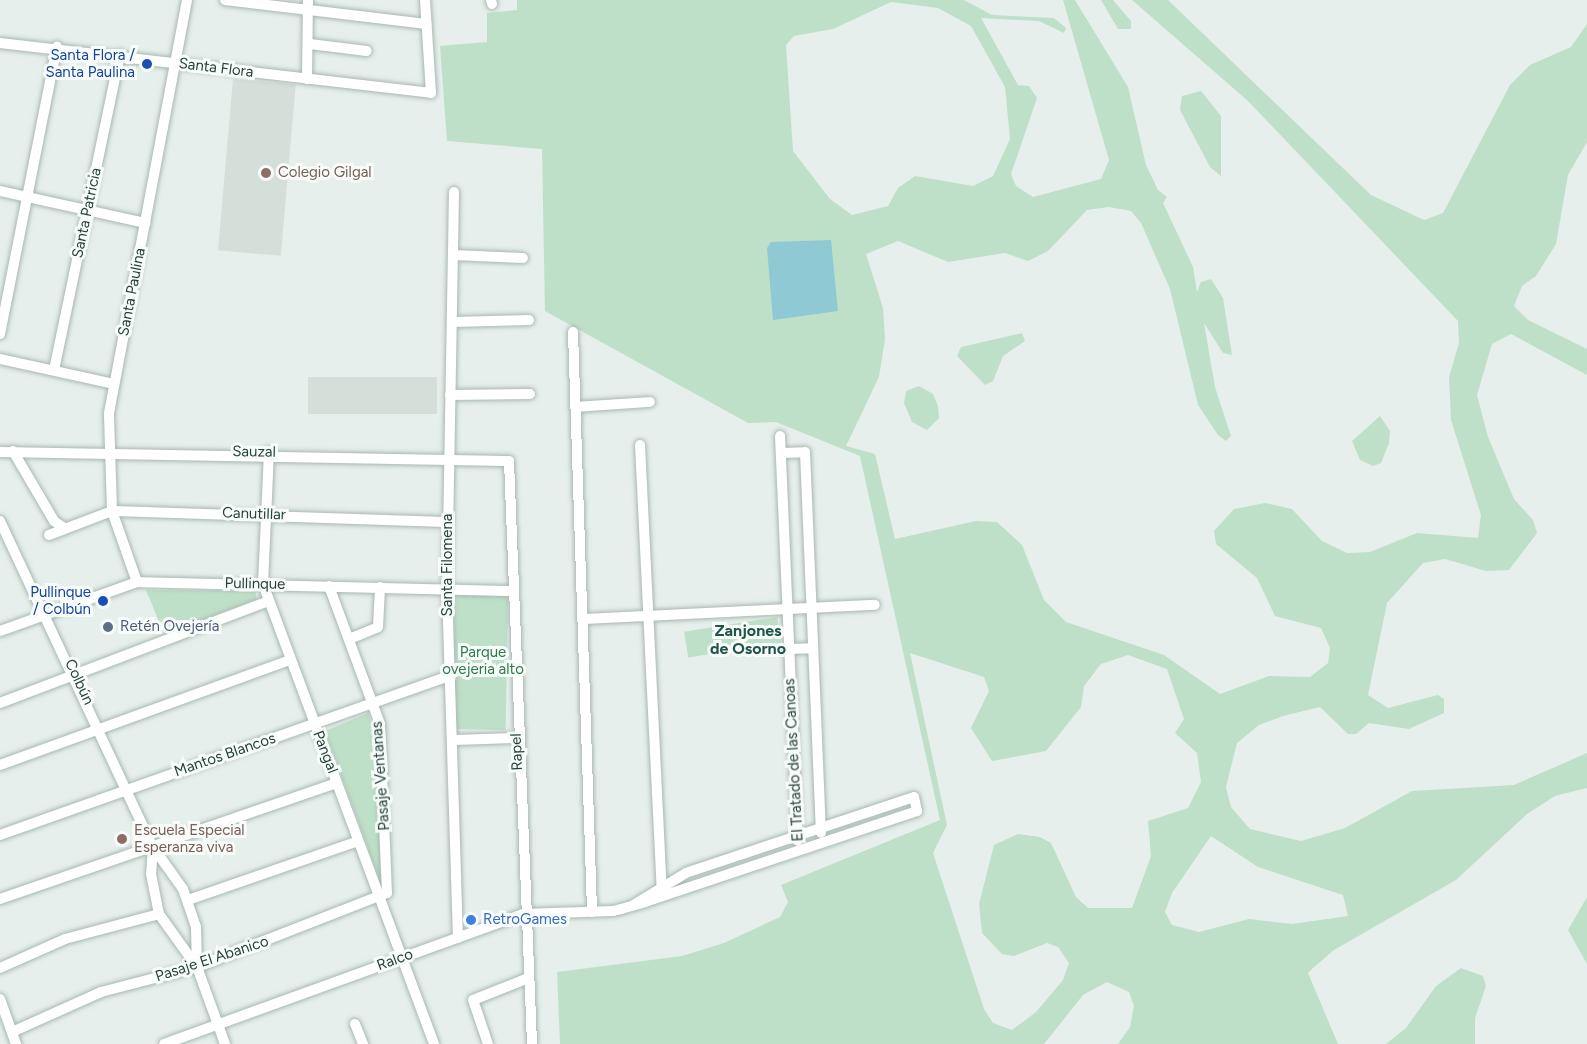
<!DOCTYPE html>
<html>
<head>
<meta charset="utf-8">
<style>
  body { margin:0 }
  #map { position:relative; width:1587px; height:1044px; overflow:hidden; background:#e6efeb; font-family:Figtree,sans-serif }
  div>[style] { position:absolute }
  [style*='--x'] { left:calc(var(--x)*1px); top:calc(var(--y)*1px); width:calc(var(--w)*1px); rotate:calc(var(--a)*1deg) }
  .built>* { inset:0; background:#d4dfda; transform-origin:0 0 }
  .green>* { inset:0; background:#bfe0c8; transform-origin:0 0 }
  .water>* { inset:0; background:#8ec9d4 }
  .roads { filter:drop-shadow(0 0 2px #a8b8b2) drop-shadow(0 0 2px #a8b8b2) }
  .minor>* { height:10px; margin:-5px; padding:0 5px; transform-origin:5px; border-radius:5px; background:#fff }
  .dots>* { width:16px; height:16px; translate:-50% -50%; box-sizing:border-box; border:3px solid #f7fbf9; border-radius:50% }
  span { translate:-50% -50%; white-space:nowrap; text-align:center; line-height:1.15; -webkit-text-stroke:6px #f7fbf9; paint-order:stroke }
  .transit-label { font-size:15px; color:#164399 }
  .right { translate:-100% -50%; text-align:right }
  .street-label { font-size:15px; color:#24423a }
  .education-label { font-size:15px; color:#785e54 }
  .left { translate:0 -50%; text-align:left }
  .service-label { font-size:15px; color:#4e5e75 }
  .park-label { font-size:15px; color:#2d7a4b }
  .shop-label { font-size:15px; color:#366cbe }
  .neighbourhood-label { font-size:16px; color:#1f5548; font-weight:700 }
</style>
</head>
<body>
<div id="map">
  <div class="built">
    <i style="left:233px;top:79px;width:63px;height:172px;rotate:5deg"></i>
    <i style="left:308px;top:377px;width:129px;height:37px"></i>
  </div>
  <div class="green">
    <i style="clip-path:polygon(evenodd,517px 0,964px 0,992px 15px,1054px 18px,1066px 28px,1064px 33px,1039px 21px,981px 18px,1018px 85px,1029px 86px,1037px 98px,1011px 174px,1016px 186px,1033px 197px,1101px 179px,1109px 160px,1063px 0,1075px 0,1128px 87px,1146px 165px,1158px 190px,1167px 197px,1163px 203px,1193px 267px,1197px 292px,1201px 282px,1211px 279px,1223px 298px,1232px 355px,1223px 353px,1204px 323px,1215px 387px,1231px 436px,1226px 441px,1218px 435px,1198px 405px,1170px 289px,1141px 223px,1131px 211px,1109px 207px,1087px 210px,1048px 251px,1028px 261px,1005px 253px,948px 262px,898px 241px,866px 254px,883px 308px,885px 339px,879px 377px,846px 446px,875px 454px,895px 539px,976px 521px,997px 522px,1022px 545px,1044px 600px,1066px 622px,1164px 655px,1220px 694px,1269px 676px,1310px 677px,1328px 663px,1330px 648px,1321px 628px,1275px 616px,1257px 578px,1216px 544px,1214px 531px,1234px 509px,1265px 503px,1292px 509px,1322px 541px,1347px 553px,1370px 552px,1417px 533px,1478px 538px,1481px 515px,1451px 420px,1449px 377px,1459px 343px,1458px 321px,1248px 101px,1132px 0,1168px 0,1371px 195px,1424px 220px,1443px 213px,1510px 85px,1530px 65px,1571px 47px,1587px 24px,1587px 142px,1568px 175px,1556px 244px,1536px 276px,1522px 286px,1514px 306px,1528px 320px,1587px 349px,1587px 375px,1511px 334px,1492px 344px,1477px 395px,1488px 437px,1514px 499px,1533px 520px,1537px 533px,1509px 570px,1486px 571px,1445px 559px,1423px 563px,1387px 603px,1368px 695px,1388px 708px,1438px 695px,1444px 699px,1444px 713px,1409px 729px,1369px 723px,1356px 734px,1348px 734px,1320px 707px,1283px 716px,1259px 725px,1237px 743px,1226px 787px,1231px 807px,1250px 829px,1301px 841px,1345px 828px,1412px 791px,1514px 785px,1587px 753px,1587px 788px,1555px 796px,1527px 814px,1456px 880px,1334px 950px,1313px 968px,1308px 973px,1338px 1044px,1118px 1044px,1130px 1027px,1134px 1006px,1129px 992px,1107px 982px,1083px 995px,1044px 1044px,560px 1044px,557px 972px,682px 956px,724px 943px,780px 917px,788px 902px,781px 885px,940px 820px,860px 456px,776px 422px,748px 423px,545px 311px,542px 149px,447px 141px,440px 46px,487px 42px,487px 13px,517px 10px,517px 0,891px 2px,938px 8px,971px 26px,1005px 87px,1010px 139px,993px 176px,973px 186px,915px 176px,898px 188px,888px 206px,852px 215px,830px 199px,793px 151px,786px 45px,794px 36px,833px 29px,891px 2px,517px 0,910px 653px,984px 677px,989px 691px,971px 728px,992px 761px,1046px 751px,1081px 707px,1084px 686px,1101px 664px,1128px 655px,1167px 669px,1184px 719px,1175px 733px,1197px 753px,1201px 782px,1188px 808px,1148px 821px,1151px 856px,1132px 908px,1088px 908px,1076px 897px,1051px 843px,1040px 837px,1018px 834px,994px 845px,979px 904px,982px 933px,1002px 954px,1014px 956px,1047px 943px,1058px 947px,1069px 963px,1063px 980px,1036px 1012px,1012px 1030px,993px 1023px,984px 1009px,933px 853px,947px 825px,910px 653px,517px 0,1211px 836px,1258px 867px,1343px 895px,1348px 916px,1292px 924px,1249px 919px,1199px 932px,1172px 925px,1165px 912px,1172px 893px,1211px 836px)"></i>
    <i style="clip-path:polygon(1101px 0,1113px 0,1131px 21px,1131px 29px,1118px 29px)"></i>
    <i style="clip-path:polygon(1201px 91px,1221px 116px,1221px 176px,1210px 167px,1180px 110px,1182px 96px)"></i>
    <i style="clip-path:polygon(1022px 333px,1025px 341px,1003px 356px,993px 381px,985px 385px,957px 356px,961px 347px)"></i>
    <i style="clip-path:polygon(919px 386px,933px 394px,938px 406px,939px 418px,927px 430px,912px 422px,904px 403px,906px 391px)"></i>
    <i style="clip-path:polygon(1380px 416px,1390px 431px,1389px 443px,1381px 463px,1373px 466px,1360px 460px,1352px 441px)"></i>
    <i style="clip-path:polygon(146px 590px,255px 591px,257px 599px,164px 634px)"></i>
    <i style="left:455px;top:594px;width:53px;height:135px;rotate:1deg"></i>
    <i style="left:777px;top:617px;width:26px;height:94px;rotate:81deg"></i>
    <i style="clip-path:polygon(368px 713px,374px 729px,381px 883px,325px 731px)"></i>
    <i style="clip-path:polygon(1587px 897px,1587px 964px,1568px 930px)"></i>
    <i style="clip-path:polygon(1461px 968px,1483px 976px,1486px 986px,1475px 1018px,1475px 1044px,1386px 1044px,1406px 1028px,1436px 986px)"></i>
  </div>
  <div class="water">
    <i style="clip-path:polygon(831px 240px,838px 311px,773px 320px,767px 248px,771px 242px)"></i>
  </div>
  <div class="roads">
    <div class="minor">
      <i style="--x:225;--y:0;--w:203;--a:6.8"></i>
      <i style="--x:491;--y:0;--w:4;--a:76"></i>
      <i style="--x:0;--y:43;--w:434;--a:6.6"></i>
      <i style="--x:431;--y:93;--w:93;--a:-93.7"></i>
      <i style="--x:310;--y:44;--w:57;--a:7"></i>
      <i style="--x:307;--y:79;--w:79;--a:-89.3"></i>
      <i style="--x:0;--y:191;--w:149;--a:12.4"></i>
      <i style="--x:454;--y:192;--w:397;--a:91"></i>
      <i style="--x:447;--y:589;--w:349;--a:88.2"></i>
      <i style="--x:453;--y:255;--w:70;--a:2.5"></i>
      <i style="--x:453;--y:322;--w:76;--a:-1.5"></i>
      <i style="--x:573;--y:332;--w:580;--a:88.12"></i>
      <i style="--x:0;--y:334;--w:293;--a:-78.8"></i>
      <i style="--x:0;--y:359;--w:117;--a:12.4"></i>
      <i style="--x:54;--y:370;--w:322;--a:-78.2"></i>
      <i style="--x:450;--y:395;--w:80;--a:-0.7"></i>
      <i style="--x:576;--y:407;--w:74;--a:-3.9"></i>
      <i style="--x:780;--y:436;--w:405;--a:87.5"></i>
      <i style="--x:640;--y:445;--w:444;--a:87.2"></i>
      <i style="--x:13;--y:451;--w:81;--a:59.6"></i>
      <i style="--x:54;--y:521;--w:12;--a:35"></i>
      <i style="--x:0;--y:452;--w:509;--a:1.01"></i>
      <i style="--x:509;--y:461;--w:583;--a:87.74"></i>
      <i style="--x:269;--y:452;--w:132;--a:92.6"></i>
      <i style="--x:263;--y:584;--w:491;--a:69.6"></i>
      <i style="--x:781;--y:453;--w:24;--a:-2"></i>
      <i style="--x:805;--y:452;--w:381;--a:87.6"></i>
      <i style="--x:0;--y:521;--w:360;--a:64.9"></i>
      <i style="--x:153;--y:847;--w:52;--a:54.5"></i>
      <i style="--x:183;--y:889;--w:40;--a:71.1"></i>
      <i style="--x:196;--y:927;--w:40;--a:88.6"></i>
      <i style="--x:49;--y:535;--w:67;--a:-20.9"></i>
      <i style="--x:112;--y:511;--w:336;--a:1.9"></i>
      <i style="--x:137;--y:582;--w:75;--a:-109.4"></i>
      <i style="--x:112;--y:511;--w:98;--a:-91.8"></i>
      <i style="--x:109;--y:413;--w:420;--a:-79.3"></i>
      <i style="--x:584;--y:619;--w:291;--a:-2.8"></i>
      <i style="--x:0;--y:631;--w:145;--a:-19.7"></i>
      <i style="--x:137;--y:582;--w:375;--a:1.4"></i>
      <i style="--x:349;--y:639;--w:31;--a:-22"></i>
      <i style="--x:378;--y:627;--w:40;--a:-87.1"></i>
      <i style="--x:788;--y:649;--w:24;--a:-2"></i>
      <i style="--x:0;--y:703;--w:287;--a:-20.8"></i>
      <i style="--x:452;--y:740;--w:64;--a:-1.8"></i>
      <i style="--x:0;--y:765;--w:308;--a:-19.9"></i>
      <i style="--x:0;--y:835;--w:477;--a:-19.5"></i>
      <i style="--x:153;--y:847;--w:27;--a:94"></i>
      <i style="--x:151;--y:874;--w:41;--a:78.7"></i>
      <i style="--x:159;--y:914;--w:65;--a:54.4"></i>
      <i style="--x:197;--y:967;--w:82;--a:70"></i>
      <i style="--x:0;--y:899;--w:356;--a:-19"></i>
      <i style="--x:188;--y:900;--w:180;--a:-19.1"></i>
      <i style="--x:0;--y:968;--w:71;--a:-24"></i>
      <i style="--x:65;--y:939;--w:97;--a:-14.9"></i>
      <i style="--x:0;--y:999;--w:48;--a:70.4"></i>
      <i style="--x:355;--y:1024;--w:22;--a:68"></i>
      <i style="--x:12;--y:1032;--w:98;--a:-24.2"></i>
      <i style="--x:101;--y:992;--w:99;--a:-14.6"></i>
      <i style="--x:197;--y:967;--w:204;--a:-21.3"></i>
      <i style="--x:387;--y:893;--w:169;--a:-92.4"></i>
      <i style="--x:380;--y:724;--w:147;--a:-110.3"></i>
      <i style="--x:164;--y:1044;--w:382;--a:-19.9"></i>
      <i style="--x:523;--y:914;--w:90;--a:-1.9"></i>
      <i style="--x:613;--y:911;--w:8;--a:-14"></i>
      <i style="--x:621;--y:909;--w:25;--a:-16"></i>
      <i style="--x:645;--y:902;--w:287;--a:-18.5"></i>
      <i style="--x:917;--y:811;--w:14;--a:-102"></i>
      <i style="--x:914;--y:797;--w:240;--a:161.6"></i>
      <i style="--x:686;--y:873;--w:63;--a:148.6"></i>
      <i style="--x:488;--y:1044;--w:46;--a:-108.8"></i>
      <i style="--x:473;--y:1000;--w:57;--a:-21.6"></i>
    </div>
  </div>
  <div class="dots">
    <i style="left:147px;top:64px;background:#1a4fb4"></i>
    <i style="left:266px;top:173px;background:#8d6e63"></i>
    <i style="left:103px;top:601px;background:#1a4fb4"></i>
    <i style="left:108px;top:627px;background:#5c6f8a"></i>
    <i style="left:122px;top:839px;background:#8d6e63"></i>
    <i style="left:471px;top:920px;background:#3f7fe0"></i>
  </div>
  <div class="transit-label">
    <span class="right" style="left:135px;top:64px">Santa Flora /<br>Santa Paulina</span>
    <span class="right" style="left:91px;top:601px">Pullinque<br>/ Colbún</span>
  </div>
  <div class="street-label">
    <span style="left:216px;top:68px;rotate:7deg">Santa Flora</span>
    <span style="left:87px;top:213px;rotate:-78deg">Santa Patricia</span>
    <span style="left:132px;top:292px;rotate:-79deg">Santa Paulina</span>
    <span style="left:254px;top:452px;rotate:1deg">Sauzal</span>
    <span style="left:254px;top:514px;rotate:2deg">Canutillar</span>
    <span style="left:448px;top:565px;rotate:-90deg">Santa Filomena</span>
    <span style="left:255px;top:584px;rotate:1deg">Pullinque</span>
    <span style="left:79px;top:682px;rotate:65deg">Colbún</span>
    <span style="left:325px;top:752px;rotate:69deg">Pangal</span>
    <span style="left:517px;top:752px;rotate:-92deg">Rapel</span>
    <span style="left:225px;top:755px;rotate:-19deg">Mantos Blancos</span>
    <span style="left:794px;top:760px;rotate:-93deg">El Tratado de las Canoas</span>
    <span style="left:381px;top:776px;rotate:-94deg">Pasaje Ventanas</span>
    <span style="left:212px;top:959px;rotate:-18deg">Pasaje El Abanico</span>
    <span style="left:395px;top:960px;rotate:-20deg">Ralco</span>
  </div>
  <div class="education-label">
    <span class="left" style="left:278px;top:173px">Colegio Gilgal</span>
    <span class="left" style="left:134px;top:839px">Escuela Especial<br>Esperanza viva</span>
  </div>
  <div class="service-label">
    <span class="left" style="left:120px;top:627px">Retén Ovejería</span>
  </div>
  <div class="park-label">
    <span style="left:483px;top:661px">Parque<br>ovejeria alto</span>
  </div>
  <div class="shop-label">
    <span class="left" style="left:483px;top:920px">RetroGames</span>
  </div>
  <div class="neighbourhood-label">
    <span style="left:748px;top:640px">Zanjones<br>de Osorno</span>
  </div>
</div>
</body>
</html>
